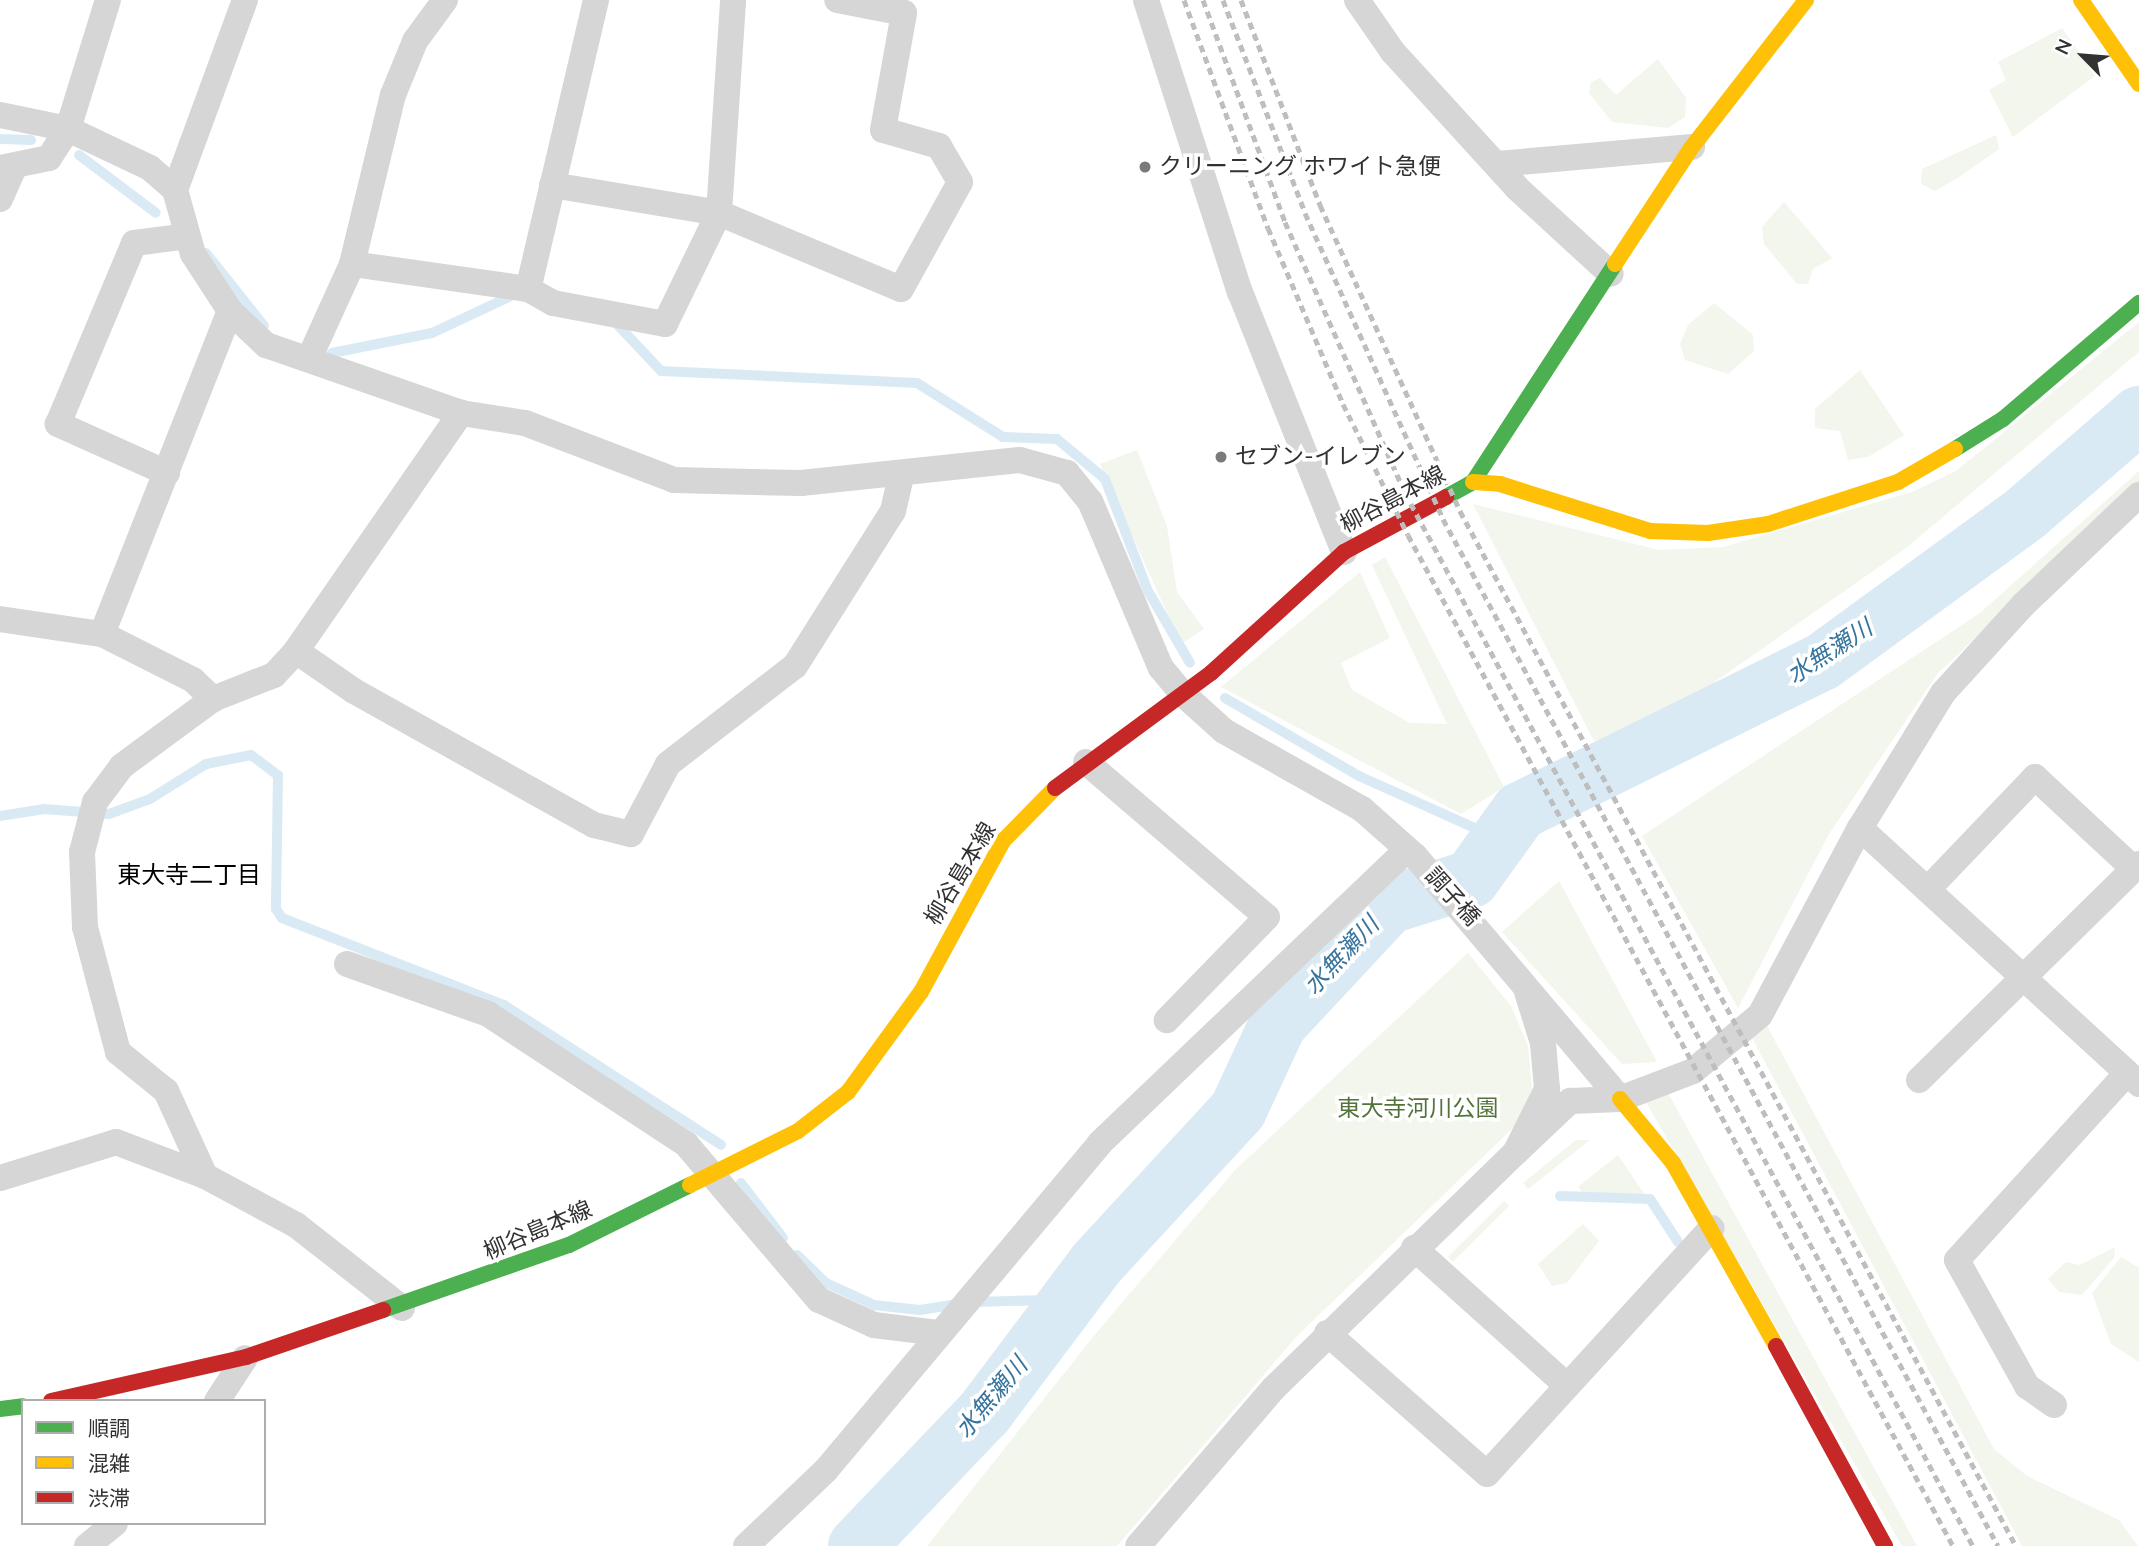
<!DOCTYPE html>
<html>
<head>
<meta charset="utf-8">
<style>
  body { margin:0 }
  #map { position:relative; width:2139px; height:1546px; overflow:hidden; background:#fff; font-family:"Nunito Sans","Noto Sans JP",sans-serif }
  div>[style] { position:absolute }
  [style*='--x'] { left:calc(var(--x)*1px); top:calc(var(--y)*1px); width:calc(var(--w)*1px); rotate:calc(var(--a)*1deg) }
  .green>* { inset:0; background:#f2f6ed; transform-origin:0 0 }
  .stream>* { height:10px; margin:-5px; padding:0 5px; transform-origin:5px; border-radius:5px; background:#daeaf4 }
  .river>* { height:58px; margin:-29px; padding:0 29px; transform-origin:29px; border-radius:29px; background:#daeaf4 }
  .street>* { height:26px; margin:-13px; padding:0 13px; transform-origin:13px; border-radius:13px; background:#d6d6d6 }
  .fast>* { height:16px; margin:-8px; padding:0 8px; transform-origin:8px; border-radius:8px; background:#4caf50 }
  .slow>* { height:16px; margin:-8px; padding:0 8px; transform-origin:8px; border-radius:8px; background:#ffc107 }
  .jam>* { height:16px; margin:-8px; padding:0 8px; transform-origin:8px; border-radius:8px; background:#c62828 }
  .rail>* { height:5px; margin-top:-2.5px; transform-origin:0; background:repeating-linear-gradient(90deg,#bebebe 0 7px,transparent 0 12px) }
  .dots>* { width:19px; height:19px; translate:-50% -50%; box-sizing:border-box; border:4px solid #fff; border-radius:50% }
  span { translate:-50% -50%; white-space:nowrap; text-align:center; line-height:1.15; -webkit-text-stroke:7px #fff; paint-order:stroke }
  .poi-label { font-size:23px; color:#323232 }
  .left { translate:0 -50%; text-align:left }
  .street-label { font-size:23px; color:#323232 }
  .park-label { font-size:23px; color:#54733a }
  .water-label { font-size:24px; color:#36749d; font-style:italic }
  .neighbourhood-label { font-size:24px; color:#000 }
  .legend { position:absolute; left:21px; top:1399px; width:245px; height:126px; box-sizing:border-box; background:#fff; border:2px solid #adadad; margin:0; padding:9px 12px; list-style:none; font-size:21px; color:#323232 }
  .legend li { display:flex; align-items:center; gap:14px; height:35px }
  .legend b { width:35px; border:2px solid #adadad }
  .north { position:absolute; left:2048px; top:21px; width:70px; height:70px; -webkit-text-stroke:5px #fff; paint-order:stroke; rotate:295deg; font-size:19px; font-weight:700; line-height:28px; text-align:center; color:#323232 }
  .north::after { content:''; display:block; margin:auto; width:24px; height:32px; background:#323232; clip-path:polygon(50% 0,100% 100%,50% 72%,0 100%) }
</style>
</head>
<body>
<div id="map">
  <div class="green">
    <i style="clip-path:polygon(2062px 28px,2095px 76px,2013px 137px,1989px 90px,2006px 80px,1998px 62px)"></i>
    <i style="clip-path:polygon(1658px 59px,1686px 98px,1685px 117px,1668px 128px,1612px 122px,1589px 93px,1591px 82px,1600px 78px,1616px 95px)"></i>
    <i style="clip-path:polygon(1996px 135px,1999px 149px,1959px 177px,1935px 191px,1921px 184px,1922px 169px)"></i>
    <i style="clip-path:polygon(1784px 202px,1832px 258px,1813px 269px,1808px 284px,1797px 284px,1764px 244px,1762px 227px)"></i>
    <i style="clip-path:polygon(1714px 303px,1753px 335px,1754px 351px,1728px 374px,1685px 360px,1680px 344px,1688px 325px)"></i>
    <i style="clip-path:polygon(2139px 322px,2139px 352px,1906px 548px,1656px 723px,1594px 741px,1473px 504px,1659px 550px,1723px 547px,1912px 492px,1956px 471px)"></i>
    <i style="clip-path:polygon(1860px 370px,1904px 435px,1868px 457px,1848px 460px,1840px 431px,1815px 428px,1815px 409px)"></i>
    <i style="clip-path:polygon(1137px 450px,1167px 526px,1177px 592px,1204px 629px,1181px 644px,1100px 464px)"></i>
    <i style="clip-path:polygon(2139px 471px,2139px 485px,1938px 673px,1829px 834px,1738px 1008px,1642px 836px,1980px 613px)"></i>
    <i style="clip-path:polygon(1385px 557px,1504px 787px,1461px 814px,1221px 687px,1360px 572px,1390px 638px,1341px 663px,1352px 690px,1410px 723px,1447px 724px,1372px 565px)"></i>
    <i style="clip-path:polygon(1559px 881px,1657px 1062px,1622px 1064px,1502px 932px)"></i>
    <i style="clip-path:polygon(1468px 953px,1511px 1006px,1528px 1046px,1532px 1089px,1518px 1123px,1297px 1336px,1117px 1546px,927px 1546px,1097px 1332px,1236px 1169px)"></i>
    <i style="clip-path:polygon(1765px 1022px,1994px 1449px,2027px 1476px,2119px 1520px,2138px 1546px,2022px 1546px,1750px 1034px)"></i>
    <i style="clip-path:polygon(1667px 1091px,1917px 1546px,1902px 1546px,1646px 1102px)"></i>
    <i style="clip-path:polygon(1576px 1140px,1590px 1140px,1528px 1189px,1523px 1183px)"></i>
    <i style="clip-path:polygon(1618px 1155px,1645px 1195px,1584px 1195px,1578px 1187px)"></i>
    <i style="left:1504px;top:1201px;width:7px;height:79px;rotate:45deg"></i>
    <i style="clip-path:polygon(1583px 1224px,1599px 1241px,1567px 1283px,1552px 1286px,1538px 1264px)"></i>
    <i style="clip-path:polygon(2115px 1247px,2114px 1258px,2082px 1295px,2059px 1292px,2048px 1279px,2066px 1262px,2080px 1265px)"></i>
    <i style="clip-path:polygon(2121px 1257px,2139px 1268px,2139px 1362px,2111px 1344px,2092px 1293px)"></i>
  </div>
  <div class="stream">
    <i style="--x:0;--y:139;--w:31;--a:2"></i>
    <i style="--x:79;--y:155;--w:96;--a:37"></i>
    <i style="--x:206;--y:253;--w:93;--a:51.5"></i>
    <i style="--x:616;--y:323;--w:66;--a:46.8"></i>
    <i style="--x:661;--y:371;--w:256;--a:2.7"></i>
    <i style="--x:917;--y:383;--w:102;--a:32.1"></i>
    <i style="--x:1003;--y:437;--w:54;--a:2.1"></i>
    <i style="--x:1057;--y:439;--w:62;--a:39.8"></i>
    <i style="--x:1105;--y:479;--w:120;--a:69"></i>
    <i style="--x:1148;--y:591;--w:83;--a:59.7"></i>
    <i style="--x:332;--y:353;--w:102;--a:-11.3"></i>
    <i style="--x:432;--y:333;--w:85;--a:-25.1"></i>
    <i style="--x:1225;--y:698;--w:155;--a:30.2"></i>
    <i style="--x:1359;--y:776;--w:154;--a:24.2"></i>
    <i style="--x:0;--y:816;--w:45;--a:-9"></i>
    <i style="--x:44;--y:809;--w:65;--a:4.4"></i>
    <i style="--x:109;--y:814;--w:44;--a:-20.1"></i>
    <i style="--x:150;--y:799;--w:66;--a:-32"></i>
    <i style="--x:206;--y:764;--w:46;--a:-11.3"></i>
    <i style="--x:251;--y:755;--w:34;--a:37"></i>
    <i style="--x:278;--y:775;--w:134;--a:90.9"></i>
    <i style="--x:276;--y:909;--w:11;--a:56"></i>
    <i style="--x:282;--y:918;--w:238;--a:21.4"></i>
    <i style="--x:504;--y:1005;--w:258;--a:32.8"></i>
    <i style="--x:741;--y:1183;--w:69;--a:52.6"></i>
    <i style="--x:1560;--y:1196;--w:90;--a:1.9"></i>
    <i style="--x:1650;--y:1199;--w:51;--a:56.9"></i>
    <i style="--x:797;--y:1255;--w:40;--a:44"></i>
    <i style="--x:826;--y:1283;--w:53;--a:24.6"></i>
    <i style="--x:874;--y:1305;--w:46;--a:6.2"></i>
    <i style="--x:920;--y:1310;--w:38;--a:-9"></i>
    <i style="--x:973;--y:1302;--w:77;--a:-1.5"></i>
    <i style="--x:1050;--y:1300;--w:58;--a:-38"></i>
  </div>
  <div class="river">
    <i style="--x:857;--y:1546;--w:185;--a:-46.3"></i>
    <i style="--x:985;--y:1412;--w:185;--a:-53.1"></i>
    <i style="--x:1096;--y:1264;--w:209;--a:-47.3"></i>
    <i style="--x:1238;--y:1110;--w:95;--a:-65.1"></i>
    <i style="--x:1278;--y:1024;--w:163;--a:-47"></i>
    <i style="--x:1389;--y:905;--w:86;--a:-17.6"></i>
    <i style="--x:1471;--y:879;--w:84;--a:-54.2"></i>
    <i style="--x:1520;--y:811;--w:337;--a:-26.3"></i>
    <i style="--x:1822;--y:662;--w:253;--a:-36.1"></i>
    <i style="--x:2026;--y:513;--w:150;--a:-40.9"></i>
  </div>
  <div class="street">
    <i style="--x:245;--y:0;--w:202;--a:110.2"></i>
    <i style="--x:175;--y:190;--w:66;--a:74.3"></i>
    <i style="--x:193;--y:254;--w:68;--a:57"></i>
    <i style="--x:230;--y:311;--w:50;--a:43.4"></i>
    <i style="--x:266;--y:345;--w:207;--a:19.2"></i>
    <i style="--x:461;--y:413;--w:65;--a:8.9"></i>
    <i style="--x:525;--y:423;--w:160;--a:20.9"></i>
    <i style="--x:674;--y:480;--w:127;--a:1.4"></i>
    <i style="--x:801;--y:483;--w:220;--a:-6"></i>
    <i style="--x:1020;--y:460;--w:49;--a:15.5"></i>
    <i style="--x:1067;--y:473;--w:36;--a:51"></i>
    <i style="--x:1090;--y:501;--w:181;--a:67"></i>
    <i style="--x:1161;--y:668;--w:34;--a:50"></i>
    <i style="--x:1183;--y:694;--w:55;--a:42.1"></i>
    <i style="--x:1224;--y:731;--w:159;--a:29.5"></i>
    <i style="--x:1362;--y:809;--w:71;--a:41.6"></i>
    <i style="--x:1415;--y:856;--w:318;--a:49.8"></i>
    <i style="--x:596;--y:0;--w:297;--a:103.2"></i>
    <i style="--x:528;--y:289;--w:29;--a:29"></i>
    <i style="--x:553;--y:303;--w:114;--a:10.6"></i>
    <i style="--x:665;--y:324;--w:123;--a:-64.1"></i>
    <i style="--x:719;--y:213;--w:213;--a:-86.2"></i>
    <i style="--x:1146;--y:0;--w:307;--a:72.2"></i>
    <i style="--x:1240;--y:292;--w:280;--a:68.2"></i>
    <i style="--x:1357;--y:0;--w:63;--a:55.3"></i>
    <i style="--x:1393;--y:52;--w:184;--a:47.6"></i>
    <i style="--x:1517;--y:188;--w:127;--a:42.5"></i>
    <i style="--x:0;--y:115;--w:69;--a:11.6"></i>
    <i style="--x:68;--y:129;--w:91;--a:25.4"></i>
    <i style="--x:150;--y:168;--w:33;--a:41"></i>
    <i style="--x:1497;--y:164;--w:196;--a:-5"></i>
    <i style="--x:0;--y:168;--w:50;--a:-11.5"></i>
    <i style="--x:49;--y:158;--w:35;--a:-57"></i>
    <i style="--x:68;--y:129;--w:135;--a:-72.8"></i>
    <i style="--x:552;--y:185;--w:169;--a:9.5"></i>
    <i style="--x:719;--y:213;--w:197;--a:22.7"></i>
    <i style="--x:901;--y:289;--w:122;--a:-61.1"></i>
    <i style="--x:960;--y:182;--w:42;--a:-120.3"></i>
    <i style="--x:939;--y:146;--w:58;--a:-164.1"></i>
    <i style="--x:883;--y:130;--w:119;--a:-79.8"></i>
    <i style="--x:904;--y:13;--w:68;--a:-169"></i>
    <i style="--x:0;--y:199;--w:35;--a:-66"></i>
    <i style="--x:352;--y:264;--w:178;--a:8.1"></i>
    <i style="--x:309;--y:359;--w:104;--a:-65.6"></i>
    <i style="--x:352;--y:264;--w:174;--a:-76.4"></i>
    <i style="--x:393;--y:95;--w:58;--a:-67.8"></i>
    <i style="--x:415;--y:41;--w:51;--a:-53.8"></i>
    <i style="--x:167;--y:473;--w:120;--a:-155.8"></i>
    <i style="--x:58;--y:424;--w:196;--a:-67.2"></i>
    <i style="--x:134;--y:243;--w:54;--a:-7.4"></i>
    <i style="--x:0;--y:619;--w:103;--a:8.4"></i>
    <i style="--x:102;--y:634;--w:102;--a:26.8"></i>
    <i style="--x:193;--y:680;--w:28;--a:44"></i>
    <i style="--x:102;--y:634;--w:347;--a:-68.4"></i>
    <i style="--x:296;--y:651;--w:70;--a:34.6"></i>
    <i style="--x:354;--y:691;--w:275;--a:29.2"></i>
    <i style="--x:594;--y:825;--w:38;--a:14"></i>
    <i style="--x:631;--y:834;--w:79;--a:-62.1"></i>
    <i style="--x:668;--y:764;--w:160;--a:-37.7"></i>
    <i style="--x:795;--y:666;--w:183;--a:-57.7"></i>
    <i style="--x:893;--y:511;--w:39;--a:-77"></i>
    <i style="--x:1086;--y:762;--w:238;--a:40.6"></i>
    <i style="--x:1267;--y:917;--w:144;--a:134.2"></i>
    <i style="--x:1860;--y:828;--w:379;--a:42.5"></i>
    <i style="--x:1928;--y:889;--w:155;--a:-46.3"></i>
    <i style="--x:2035;--y:777;--w:135;--a:42.9"></i>
    <i style="--x:347;--y:964;--w:150;--a:19.5"></i>
    <i style="--x:488;--y:1014;--w:237;--a:33.3"></i>
    <i style="--x:686;--y:1144;--w:205;--a:49.6"></i>
    <i style="--x:819;--y:1300;--w:60;--a:24.4"></i>
    <i style="--x:874;--y:1325;--w:64;--a:7.1"></i>
    <i style="--x:1919;--y:1080;--w:308;--a:-44.5"></i>
    <i style="--x:1515;--y:1153;--w:76;--a:-43.4"></i>
    <i style="--x:1570;--y:1101;--w:50;--a:-2.3"></i>
    <i style="--x:1620;--y:1099;--w:78;--a:-21"></i>
    <i style="--x:1693;--y:1071;--w:87;--a:-39.9"></i>
    <i style="--x:1760;--y:1015;--w:212;--a:-61.9"></i>
    <i style="--x:1860;--y:828;--w:158;--a:-58.4"></i>
    <i style="--x:1943;--y:693;--w:119;--a:-47.7"></i>
    <i style="--x:2023;--y:605;--w:160;--a:-43.5"></i>
    <i style="--x:0;--y:1178;--w:121;--a:-17.2"></i>
    <i style="--x:116;--y:1142;--w:95;--a:20.9"></i>
    <i style="--x:1414;--y:1248;--w:206;--a:42"></i>
    <i style="--x:402;--y:1308;--w:135;--a:-141.9"></i>
    <i style="--x:296;--y:1225;--w:103;--a:-151.7"></i>
    <i style="--x:205;--y:1176;--w:94;--a:-114.6"></i>
    <i style="--x:166;--y:1091;--w:62;--a:-140.9"></i>
    <i style="--x:118;--y:1052;--w:129;--a:-104.8"></i>
    <i style="--x:85;--y:927;--w:75;--a:-92.3"></i>
    <i style="--x:82;--y:852;--w:52;--a:-75.4"></i>
    <i style="--x:95;--y:802;--w:45;--a:-53.1"></i>
    <i style="--x:122;--y:766;--w:113;--a:-36.4"></i>
    <i style="--x:213;--y:699;--w:66;--a:-21.5"></i>
    <i style="--x:274;--y:675;--w:33;--a:-47"></i>
    <i style="--x:296;--y:651;--w:290;--a:-55.3"></i>
    <i style="--x:1327;--y:1333;--w:213;--a:41.4"></i>
    <i style="--x:1487;--y:1474;--w:333;--a:-47.6"></i>
    <i style="--x:217;--y:1401;--w:51;--a:-56.9"></i>
    <i style="--x:2054;--y:1405;--w:33;--a:-145"></i>
    <i style="--x:2027;--y:1386;--w:144;--a:-119.1"></i>
    <i style="--x:1957;--y:1260;--w:251;--a:-47.7"></i>
    <i style="--x:87;--y:1546;--w:36;--a:-39"></i>
    <i style="--x:746;--y:1546;--w:110;--a:-43.5"></i>
    <i style="--x:826;--y:1470;--w:427;--a:-50"></i>
    <i style="--x:1100;--y:1143;--w:424;--a:-43.7"></i>
    <i style="--x:1138;--y:1546;--w:208;--a:-49.3"></i>
    <i style="--x:1274;--y:1388;--w:337;--a:-44.3"></i>
    <i style="--x:1515;--y:1153;--w:72;--a:-63.4"></i>
    <i style="--x:1547;--y:1089;--w:46;--a:-95"></i>
    <i style="--x:1543;--y:1043;--w:53;--a:-107.4"></i>
  </div>
  <div class="fast">
    <i style="--x:1955;--y:449;--w:57;--a:-32"></i>
    <i style="--x:2003;--y:419;--w:179;--a:-40.5"></i>
    <i style="--x:1446;--y:497;--w:31;--a:-29"></i>
    <i style="--x:1473;--y:482;--w:260;--a:-56.9"></i>
    <i style="--x:383;--y:1310;--w:197;--a:-19.3"></i>
    <i style="--x:569;--y:1245;--w:135;--a:-26.4"></i>
    <i style="--x:0;--y:1409;--w:23;--a:-7"></i>
  </div>
  <div class="slow">
    <i style="--x:2081;--y:0;--w:102;--a:55.4"></i>
    <i style="--x:1615;--y:264;--w:140;--a:-56.7"></i>
    <i style="--x:1692;--y:147;--w:186;--a:-52.2"></i>
    <i style="--x:1473;--y:482;--w:27;--a:4"></i>
    <i style="--x:1500;--y:484;--w:157;--a:17.4"></i>
    <i style="--x:1650;--y:531;--w:58;--a:2"></i>
    <i style="--x:1708;--y:533;--w:61;--a:-8.5"></i>
    <i style="--x:1768;--y:524;--w:137;--a:-17.9"></i>
    <i style="--x:1898;--y:482;--w:66;--a:-30.1"></i>
    <i style="--x:1620;--y:1099;--w:83;--a:50.4"></i>
    <i style="--x:1673;--y:1163;--w:210;--a:60.6"></i>
    <i style="--x:690;--y:1185;--w:121;--a:-26.6"></i>
    <i style="--x:798;--y:1131;--w:63;--a:-38"></i>
    <i style="--x:848;--y:1092;--w:124;--a:-53.9"></i>
    <i style="--x:921;--y:992;--w:172;--a:-61.5"></i>
    <i style="--x:1003;--y:841;--w:74;--a:-45.5"></i>
  </div>
  <div class="jam">
    <i style="--x:1055;--y:788;--w:194;--a:-36.4"></i>
    <i style="--x:1211;--y:673;--w:180;--a:-42.3"></i>
    <i style="--x:1344;--y:552;--w:116;--a:-28.3"></i>
    <i style="--x:1776;--y:1346;--w:228;--a:61.4"></i>
    <i style="--x:51;--y:1401;--w:200;--a:-12.7"></i>
    <i style="--x:246;--y:1357;--w:145;--a:-18.9"></i>
  </div>
  <div class="rail">
    <i style="--x:1184;--y:0;--w:243;--a:69.8"></i>
    <i style="--x:1268;--y:228;--w:191;--a:66.9"></i>
    <i style="--x:1343;--y:404;--w:146;--a:63.6"></i>
    <i style="--x:1408;--y:535;--w:1149;--a:61.67"></i>
    <i style="--x:1203;--y:0;--w:237;--a:69.7"></i>
    <i style="--x:1285;--y:222;--w:296;--a:66.1"></i>
    <i style="--x:1405;--y:493;--w:1196;--a:61.66"></i>
    <i style="--x:1223;--y:0;--w:228;--a:68.9"></i>
    <i style="--x:1305;--y:213;--w:336;--a:65.7"></i>
    <i style="--x:1443;--y:519;--w:1167;--a:61.61"></i>
    <i style="--x:1241;--y:0;--w:220;--a:68.9"></i>
    <i style="--x:1320;--y:205;--w:337;--a:65.4"></i>
    <i style="--x:1460;--y:511;--w:1175;--a:61.76"></i>
  </div>
  <div class="dots">
    <i style="left:1145px;top:167px;background:#7a7a7a"></i>
    <i style="left:1221px;top:457px;background:#7a7a7a"></i>
  </div>
  <div class="poi-label">
    <span class="left" style="left:1159px;top:167px">クリーニング ホワイト急便</span>
    <span class="left" style="left:1235px;top:457px">セブン-イレブン</span>
  </div>
  <div class="street-label">
    <span style="left:1393px;top:500px;rotate:-28deg">柳谷島本線</span>
    <span style="left:961px;top:874px;rotate:-59deg">柳谷島本線</span>
    <span style="left:1452px;top:897px;rotate:48deg">調子橋</span>
    <span style="left:538px;top:1231px;rotate:-23deg">柳谷島本線</span>
  </div>
  <div class="park-label">
    <span style="left:1418px;top:1109px">東大寺河川公園</span>
  </div>
  <div class="water-label">
    <span style="left:1830px;top:652px;rotate:-33deg">水無瀬川</span>
    <span style="left:1342px;top:956px;rotate:-47deg">水無瀬川</span>
    <span style="left:992px;top:1398px;rotate:-50deg">水無瀬川</span>
  </div>
  <div class="neighbourhood-label">
    <span style="left:189px;top:876px">東大寺二丁目</span>
  </div>
  <ul class="legend">
  <li><b style="height:9px;background:#4caf50"></b>順調</li>
  <li><b style="height:9px;background:#ffc107"></b>混雑</li>
  <li><b style="height:9px;background:#c62828"></b>渋滞</li>
  </ul>
  <div class="north">N</div>
</div>
</body>
</html>
